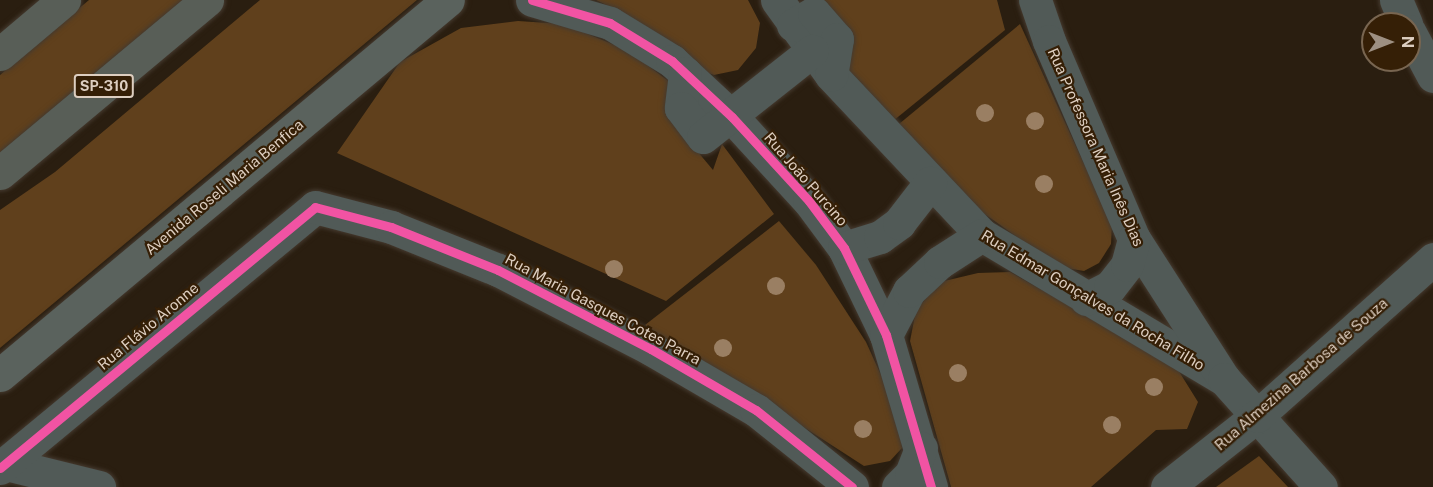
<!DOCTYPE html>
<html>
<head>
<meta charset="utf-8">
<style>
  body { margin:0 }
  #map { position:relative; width:1433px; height:487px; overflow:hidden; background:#2a1e10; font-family:"Public Sans",sans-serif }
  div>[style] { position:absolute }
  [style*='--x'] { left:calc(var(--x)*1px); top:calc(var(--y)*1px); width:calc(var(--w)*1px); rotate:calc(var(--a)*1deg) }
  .green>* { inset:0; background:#60401c }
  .roads { filter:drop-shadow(0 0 2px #453a2f) drop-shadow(0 0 2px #453a2f) }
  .minor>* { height:33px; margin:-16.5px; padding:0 16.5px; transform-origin:16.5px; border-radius:16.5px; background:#515a57 }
  .major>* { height:33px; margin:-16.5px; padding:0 16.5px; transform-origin:16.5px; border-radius:16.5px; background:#5a625d }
  .highway>* { height:33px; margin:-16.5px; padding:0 16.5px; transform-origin:16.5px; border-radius:16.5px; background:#585e57 }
  .cycleway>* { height:9px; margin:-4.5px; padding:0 4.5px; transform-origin:4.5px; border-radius:4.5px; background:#f153a3 }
  .trees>* { width:18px; height:18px; margin:-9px; border-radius:50%; background:#9a7f63 }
  span { translate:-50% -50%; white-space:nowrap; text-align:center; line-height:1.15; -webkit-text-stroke:4.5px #351f06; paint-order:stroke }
  .shield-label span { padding:2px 4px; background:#351f06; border:2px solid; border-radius:4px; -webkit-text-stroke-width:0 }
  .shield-label { font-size:14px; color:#ddcec0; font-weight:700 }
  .street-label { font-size:15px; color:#ddcec0 }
  .north { position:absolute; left:1361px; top:12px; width:60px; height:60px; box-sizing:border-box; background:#351f06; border:2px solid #786550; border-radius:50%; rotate:90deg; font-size:16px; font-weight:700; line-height:24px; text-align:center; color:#ddcec0 }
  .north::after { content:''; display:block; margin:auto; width:21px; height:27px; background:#9e9082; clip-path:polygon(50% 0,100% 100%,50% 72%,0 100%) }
</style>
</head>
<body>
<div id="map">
  <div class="green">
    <i style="clip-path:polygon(89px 0,185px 0,0 153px,0 75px)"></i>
    <i style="clip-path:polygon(260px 0,417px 0,0 348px,0 210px,55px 172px)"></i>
    <i style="clip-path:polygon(596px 0,748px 0,760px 23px,756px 48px,738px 70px,714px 75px,695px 68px,619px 11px)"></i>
    <i style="clip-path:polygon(818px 0,997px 0,1005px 30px,893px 121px,842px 66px)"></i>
    <i style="clip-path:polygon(518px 21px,563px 24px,627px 50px,675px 86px,672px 121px,713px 170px,722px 144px,774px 214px,666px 301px,337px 153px,400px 62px,461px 28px)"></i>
    <i style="clip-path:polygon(1020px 24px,1112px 225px,1111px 244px,1099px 263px,1084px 271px,1059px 267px,965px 200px,899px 124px)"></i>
    <i style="clip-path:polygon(779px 221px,816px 265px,866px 342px,895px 406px,902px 448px,890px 461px,864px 466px,645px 325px)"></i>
    <i style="clip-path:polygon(1010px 272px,1175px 365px,1198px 402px,1187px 429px,1156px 430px,1091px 487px,951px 487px,910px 341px,916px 310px,940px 282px,978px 273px)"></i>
    <i style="clip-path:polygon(1259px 456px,1288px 487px,1216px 487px)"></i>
  </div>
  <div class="roads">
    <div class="minor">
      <i style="--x:532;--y:0;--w:81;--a:16.4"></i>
      <i style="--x:610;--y:23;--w:73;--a:31.5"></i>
      <i style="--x:672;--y:61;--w:82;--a:43"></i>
      <i style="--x:732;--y:117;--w:114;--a:47.5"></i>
      <i style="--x:809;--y:201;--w:59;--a:53.3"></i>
      <i style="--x:844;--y:248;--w:97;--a:64.2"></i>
      <i style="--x:886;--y:335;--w:159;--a:73.5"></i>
      <i style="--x:777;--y:0;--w:92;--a:54.2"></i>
      <i style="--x:831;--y:75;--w:220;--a:46.7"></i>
      <i style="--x:982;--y:235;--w:282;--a:30.8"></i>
      <i style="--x:1035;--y:0;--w:43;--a:71.1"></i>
      <i style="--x:1049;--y:41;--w:215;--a:66.8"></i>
      <i style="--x:1134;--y:239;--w:166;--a:57.3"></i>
      <i style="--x:1224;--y:379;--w:145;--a:48.1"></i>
      <i style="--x:1396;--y:0;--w:26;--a:67"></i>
      <i style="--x:793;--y:25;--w:24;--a:-30"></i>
      <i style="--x:814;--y:13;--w:35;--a:49"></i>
      <i style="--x:837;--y:39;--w:36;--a:99"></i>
      <i style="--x:1409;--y:31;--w:51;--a:61.9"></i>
      <i style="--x:685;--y:73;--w:35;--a:97"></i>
      <i style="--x:681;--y:108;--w:36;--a:53"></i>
      <i style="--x:703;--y:137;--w:139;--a:-38.3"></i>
      <i style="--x:844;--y:248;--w:38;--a:-17"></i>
      <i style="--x:880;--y:237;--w:24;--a:-36"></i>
      <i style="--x:899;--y:223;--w:51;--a:-52.2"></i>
      <i style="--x:1086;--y:299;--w:27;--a:-27"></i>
      <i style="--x:1110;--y:287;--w:28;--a:-52"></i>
      <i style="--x:1127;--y:265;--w:27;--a:-75"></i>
      <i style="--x:886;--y:335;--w:50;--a:-62.4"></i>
      <i style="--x:909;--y:291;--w:42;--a:-43.1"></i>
      <i style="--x:940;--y:262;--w:50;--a:-32.7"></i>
      <i style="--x:6;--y:464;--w:96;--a:13.9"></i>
      <i style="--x:0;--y:468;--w:409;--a:-39.6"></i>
      <i style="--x:315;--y:207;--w:79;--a:14.7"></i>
      <i style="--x:391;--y:227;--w:115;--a:21.9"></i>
      <i style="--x:498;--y:270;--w:172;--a:27.3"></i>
      <i style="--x:651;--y:349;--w:121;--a:30.2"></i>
      <i style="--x:756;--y:410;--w:123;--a:38.7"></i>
      <i style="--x:898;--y:487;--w:18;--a:-45"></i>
      <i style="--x:911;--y:474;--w:28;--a:-69"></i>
      <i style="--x:1167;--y:487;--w:115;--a:-38.3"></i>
      <i style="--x:1257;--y:416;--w:236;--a:-41.7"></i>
    </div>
    <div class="major">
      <i style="--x:0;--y:375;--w:584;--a:-39.93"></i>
    </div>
    <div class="highway">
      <i style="--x:0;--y:54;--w:84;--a:-40.2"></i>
      <i style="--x:0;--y:173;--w:270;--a:-39.9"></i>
    </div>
  </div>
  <div class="cycleway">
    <i style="--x:532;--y:0;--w:81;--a:16.4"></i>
    <i style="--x:610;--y:23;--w:73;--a:31.5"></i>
    <i style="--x:672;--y:61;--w:82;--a:43"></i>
    <i style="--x:732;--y:117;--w:114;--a:47.5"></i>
    <i style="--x:809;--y:201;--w:59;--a:53.3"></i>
    <i style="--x:844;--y:248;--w:97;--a:64.2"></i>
    <i style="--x:886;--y:335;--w:159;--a:73.5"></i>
    <i style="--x:0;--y:468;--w:409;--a:-39.6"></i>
    <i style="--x:315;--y:207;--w:79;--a:14.7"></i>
    <i style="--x:391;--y:227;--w:115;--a:21.9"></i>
    <i style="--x:498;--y:270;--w:172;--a:27.3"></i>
    <i style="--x:651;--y:349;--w:121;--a:30.2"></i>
    <i style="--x:756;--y:410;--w:123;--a:38.7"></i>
  </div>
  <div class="trees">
    <i style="left:985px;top:113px"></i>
    <i style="left:1035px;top:121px"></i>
    <i style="left:1044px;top:184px"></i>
    <i style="left:614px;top:269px"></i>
    <i style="left:776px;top:286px"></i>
    <i style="left:723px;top:348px"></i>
    <i style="left:958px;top:373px"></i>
    <i style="left:1154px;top:387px"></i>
    <i style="left:1112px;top:425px"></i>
    <i style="left:863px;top:429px"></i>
  </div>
  <div class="shield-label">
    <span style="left:104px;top:86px">SP-310</span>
  </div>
  <div class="street-label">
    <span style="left:1096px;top:147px;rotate:66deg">Rua Professora Maria Inês Dias</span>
    <span style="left:806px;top:179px;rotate:49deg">Rua João Purcino</span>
    <span style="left:224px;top:187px;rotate:-40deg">Avenida Roseli Maria Benfica</span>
    <span style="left:1093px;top:300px;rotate:31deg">Rua Edmar Gonçalves da Rocha Filho</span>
    <span style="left:603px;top:309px;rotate:28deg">Rua Maria Gasques Cotes Parra</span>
    <span style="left:148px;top:326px;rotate:-40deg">Rua Flávio Aronne</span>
    <span style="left:1301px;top:374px;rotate:-41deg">Rua Almezina Barbosa de Souza</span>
  </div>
  <div class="north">N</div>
</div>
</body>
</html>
